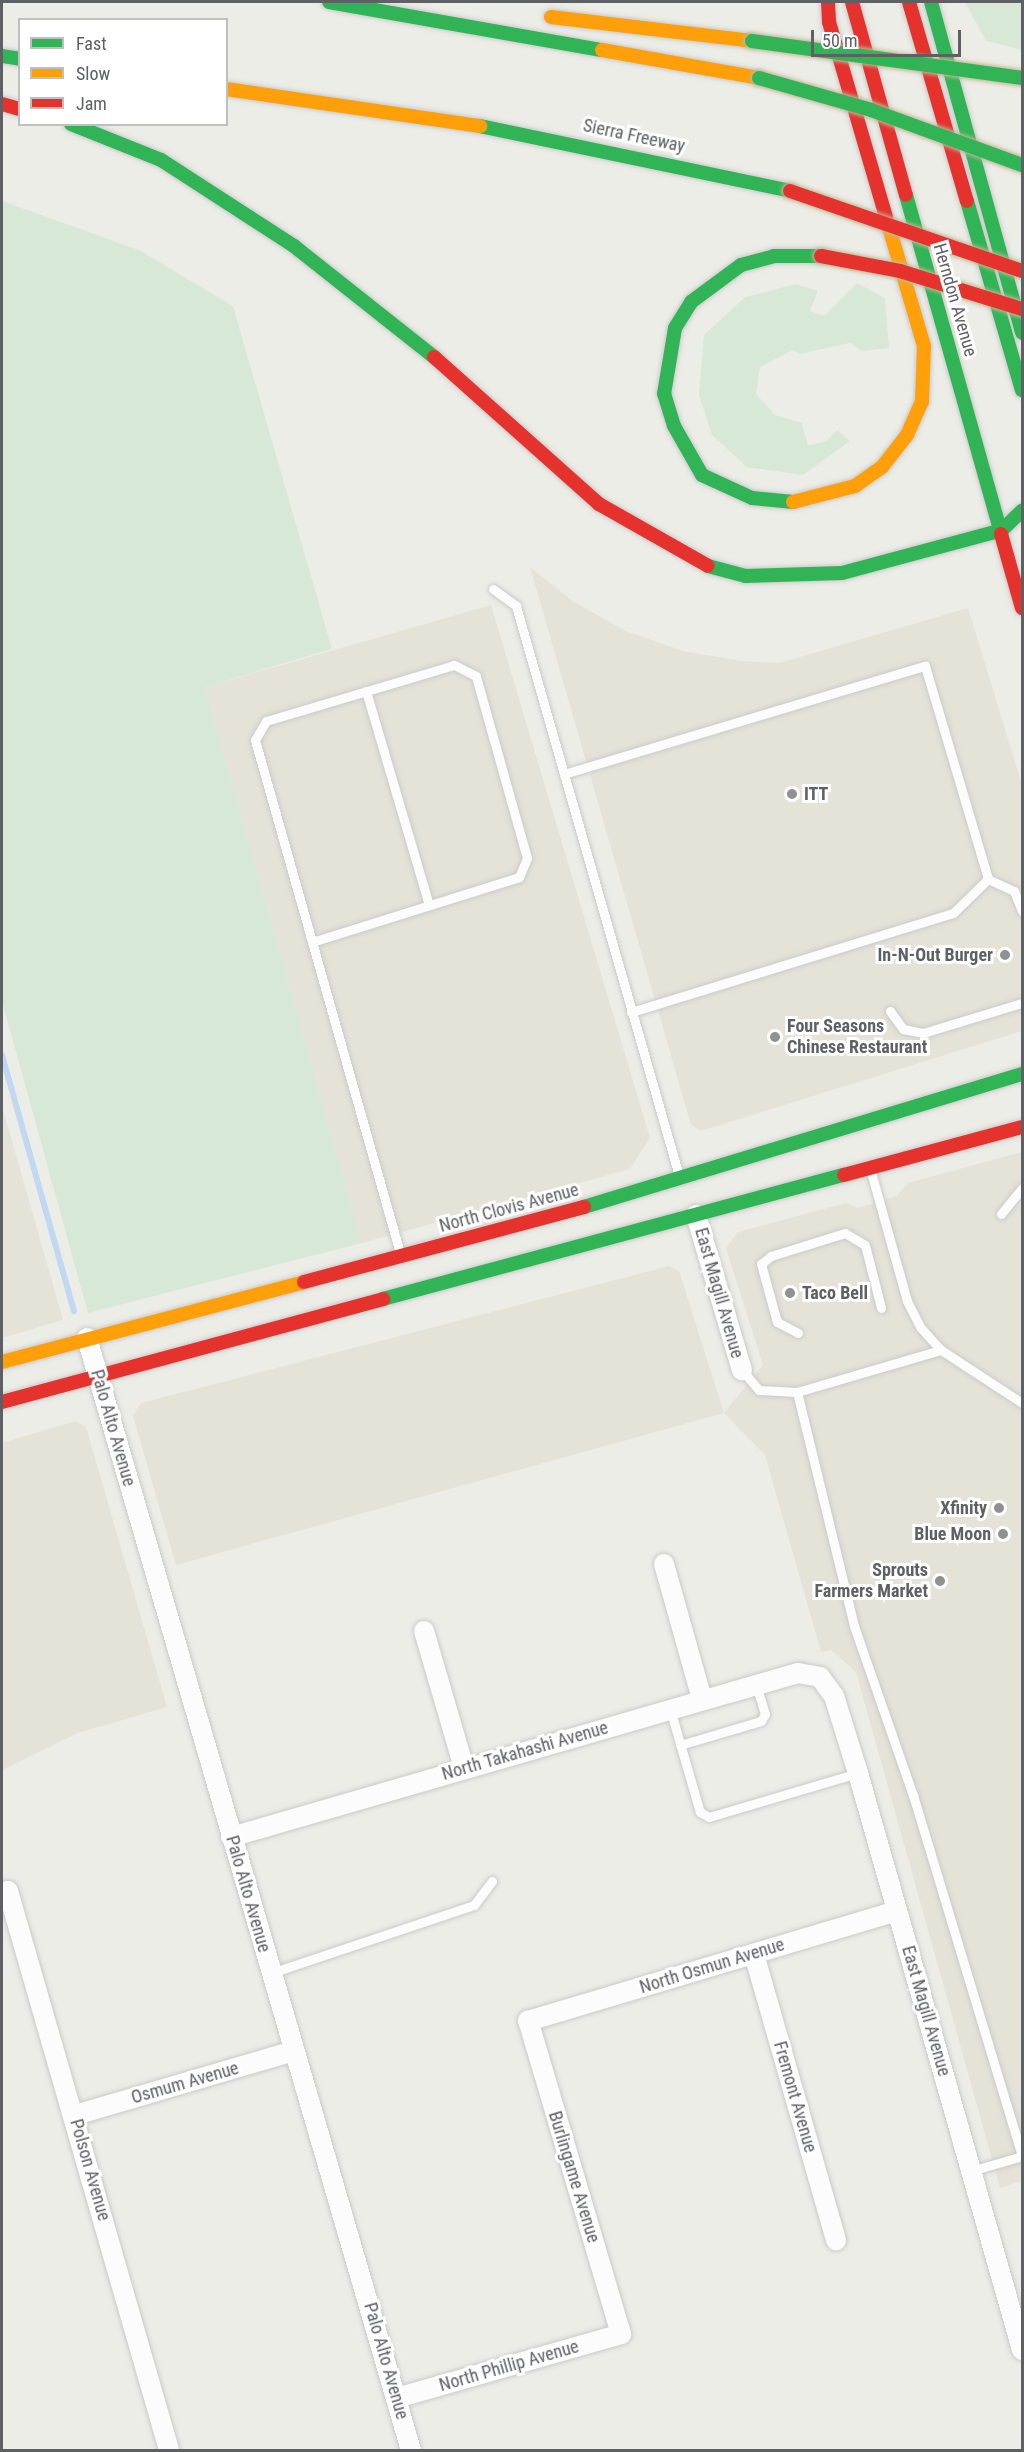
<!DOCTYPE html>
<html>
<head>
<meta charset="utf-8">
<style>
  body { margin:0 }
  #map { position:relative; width:1024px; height:2452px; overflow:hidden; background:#edede8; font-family:"Roboto Condensed",sans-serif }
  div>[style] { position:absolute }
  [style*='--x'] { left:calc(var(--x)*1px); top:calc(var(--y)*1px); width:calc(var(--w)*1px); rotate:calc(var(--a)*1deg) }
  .commercial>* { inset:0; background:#e5e3d7 }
  .green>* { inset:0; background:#d8e8d7 }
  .stream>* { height:6px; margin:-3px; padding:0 3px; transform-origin:3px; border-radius:3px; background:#c2d8f2 }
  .roads { filter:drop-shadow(0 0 2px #cacbca) drop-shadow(0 0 2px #cacbca) }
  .lane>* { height:9px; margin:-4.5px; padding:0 4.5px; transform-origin:4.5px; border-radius:4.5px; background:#fcfcfc }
  .street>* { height:20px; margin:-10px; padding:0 10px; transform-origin:10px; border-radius:10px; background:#fcfcfc }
  .fast>* { height:14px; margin:-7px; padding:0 7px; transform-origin:7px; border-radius:7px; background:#30b455 }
  .slow>* { height:14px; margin:-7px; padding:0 7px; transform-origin:7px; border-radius:7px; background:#ff9f0a }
  .jam>* { height:14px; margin:-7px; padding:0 7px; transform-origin:7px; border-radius:7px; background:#e5322d }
  .bridges { filter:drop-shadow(0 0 2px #c0b999) drop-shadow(0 0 2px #c0b999) }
  .fast-bridge>* { height:14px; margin:-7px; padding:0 7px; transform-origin:7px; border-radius:7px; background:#30b455 }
  .jam-bridge>* { height:14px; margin:-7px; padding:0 7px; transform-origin:7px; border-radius:7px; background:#e5322d }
  .dots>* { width:16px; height:16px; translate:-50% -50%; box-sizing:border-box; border:3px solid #fff; border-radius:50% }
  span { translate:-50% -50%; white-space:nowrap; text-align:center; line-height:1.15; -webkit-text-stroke:6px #fff; paint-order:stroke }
  .street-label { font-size:18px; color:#5e6065 }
  .poi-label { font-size:18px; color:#5e6065; font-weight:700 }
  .left { translate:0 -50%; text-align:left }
  .right { translate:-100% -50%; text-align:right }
  .frame { position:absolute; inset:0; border:3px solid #5e6065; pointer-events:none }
  .legend { position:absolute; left:18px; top:18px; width:210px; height:108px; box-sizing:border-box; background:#fff; border:2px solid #bfbfc1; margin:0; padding:8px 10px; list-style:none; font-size:18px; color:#5e6065 }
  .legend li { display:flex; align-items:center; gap:12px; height:30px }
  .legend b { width:30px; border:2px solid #bfbfc1 }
  .scale { position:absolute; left:811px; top:30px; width:150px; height:27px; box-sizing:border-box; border:3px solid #5e6065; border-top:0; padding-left:8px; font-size:18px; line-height:21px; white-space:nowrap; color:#5e6065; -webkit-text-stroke:4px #fff; paint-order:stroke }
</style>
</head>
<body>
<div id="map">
  <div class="commercial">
    <i style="clip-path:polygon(530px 567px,574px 602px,626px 631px,683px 651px,741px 661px,779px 663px,968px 608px,1022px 785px,1022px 1031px,701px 1131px,691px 1125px)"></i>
    <i style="clip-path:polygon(491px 605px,650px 1138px,630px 1169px,362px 1243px,205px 687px)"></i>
    <i style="clip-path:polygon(2px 1106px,63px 1320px,2px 1338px)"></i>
    <i style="clip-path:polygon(1022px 1152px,1022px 2181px,1000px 2188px,856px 1672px,831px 1650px,821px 1652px,765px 1455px,724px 1413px,176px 1565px,133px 1416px,141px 1403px,669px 1266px,679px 1271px,724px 1413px,763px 1365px,726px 1248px,738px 1232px,846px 1203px,858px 1208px,897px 1196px,908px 1183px)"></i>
    <i style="clip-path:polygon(75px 1421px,86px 1427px,167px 1707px,78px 1733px,2px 1770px,2px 1443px)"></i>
  </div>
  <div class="green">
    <i style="clip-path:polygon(965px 2px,1022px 2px,1022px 50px,986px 41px)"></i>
    <i style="clip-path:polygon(2px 201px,139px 250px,233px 306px,332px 649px,205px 687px,362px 1243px,88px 1313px,2px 1001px)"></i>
    <i style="clip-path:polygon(857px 283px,885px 298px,889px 348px,862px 351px,850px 343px,800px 354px,793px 350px,760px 367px,756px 394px,775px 415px,802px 423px,808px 445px,825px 442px,837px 430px,850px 441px,803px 475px,747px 467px,712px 435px,699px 395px,704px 335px,745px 297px,796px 284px,818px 291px,810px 311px,824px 316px)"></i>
  </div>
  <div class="stream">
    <i style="--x:2;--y:1055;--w:266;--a:74.3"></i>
  </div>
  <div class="roads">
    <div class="lane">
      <i style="--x:493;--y:589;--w:29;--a:36"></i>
      <i style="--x:516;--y:606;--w:593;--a:74.04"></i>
      <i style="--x:366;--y:691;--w:223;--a:73.6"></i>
      <i style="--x:564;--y:774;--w:377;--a:-16.7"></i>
      <i style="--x:925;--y:666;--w:222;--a:73.5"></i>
      <i style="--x:988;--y:879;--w:49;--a:135.8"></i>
      <i style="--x:953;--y:913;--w:337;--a:162.9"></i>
      <i style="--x:988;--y:879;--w:29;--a:25"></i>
      <i style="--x:1014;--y:891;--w:22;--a:68"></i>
      <i style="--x:312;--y:942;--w:217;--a:-17.4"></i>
      <i style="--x:519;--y:877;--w:21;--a:-67"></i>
      <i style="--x:527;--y:858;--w:189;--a:-105.7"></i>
      <i style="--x:476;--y:676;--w:25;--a:-153"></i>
      <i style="--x:454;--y:665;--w:196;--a:163.4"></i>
      <i style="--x:266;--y:721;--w:22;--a:120"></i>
      <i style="--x:255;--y:740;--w:533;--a:74.22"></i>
      <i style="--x:890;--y:1011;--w:22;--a:54"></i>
      <i style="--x:903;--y:1029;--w:20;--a:11"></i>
      <i style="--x:923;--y:1033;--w:103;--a:-16.9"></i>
      <i style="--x:871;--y:1172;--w:134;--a:74.4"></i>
      <i style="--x:907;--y:1301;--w:30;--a:63"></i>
      <i style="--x:921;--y:1328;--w:30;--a:48"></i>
      <i style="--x:941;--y:1350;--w:97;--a:33.2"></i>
      <i style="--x:1001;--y:1214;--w:33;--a:-51"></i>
      <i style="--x:798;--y:1333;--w:24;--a:-152"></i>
      <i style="--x:777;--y:1322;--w:60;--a:-105.4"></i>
      <i style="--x:761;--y:1264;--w:13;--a:-39"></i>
      <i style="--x:771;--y:1256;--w:77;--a:-17.3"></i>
      <i style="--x:845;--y:1233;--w:23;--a:31"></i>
      <i style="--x:865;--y:1245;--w:65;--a:75.7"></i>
      <i style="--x:742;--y:1370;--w:26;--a:50"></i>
      <i style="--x:759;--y:1390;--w:38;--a:3"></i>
      <i style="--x:797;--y:1392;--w:241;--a:76.3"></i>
      <i style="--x:854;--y:1626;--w:179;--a:70.8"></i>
      <i style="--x:913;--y:1795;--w:377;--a:73.2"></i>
      <i style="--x:797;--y:1392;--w:150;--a:-16.3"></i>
      <i style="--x:670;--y:1709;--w:107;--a:73.8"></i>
      <i style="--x:700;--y:1812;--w:10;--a:29"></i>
      <i style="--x:709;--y:1817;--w:155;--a:-16.5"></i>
      <i style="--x:680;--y:1745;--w:84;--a:-16.5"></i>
      <i style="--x:761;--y:1721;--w:8;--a:-60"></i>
      <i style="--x:765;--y:1714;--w:31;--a:-107"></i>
      <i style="--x:271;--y:1973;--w:214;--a:-18.5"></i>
      <i style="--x:474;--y:1905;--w:30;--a:-53"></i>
      <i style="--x:971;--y:2171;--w:50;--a:-16.3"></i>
    </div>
    <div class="street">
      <i style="--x:696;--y:1215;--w:162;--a:73.5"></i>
      <i style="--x:87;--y:1338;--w:1158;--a:73.76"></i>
      <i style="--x:664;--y:1564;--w:140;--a:74.3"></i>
      <i style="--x:424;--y:1631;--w:143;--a:73.7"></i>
      <i style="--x:231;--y:1837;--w:590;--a:-16.13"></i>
      <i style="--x:798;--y:1673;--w:22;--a:10"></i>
      <i style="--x:820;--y:1677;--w:24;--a:54"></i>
      <i style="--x:834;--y:1696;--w:81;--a:72.7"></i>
      <i style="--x:858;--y:1773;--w:600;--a:74.13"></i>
      <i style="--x:2;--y:1893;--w:6;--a:-18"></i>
      <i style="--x:8;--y:1891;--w:582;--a:73.93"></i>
      <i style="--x:754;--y:1954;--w:298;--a:74"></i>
      <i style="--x:75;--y:2115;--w:228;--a:-16.3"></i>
      <i style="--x:397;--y:2398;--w:233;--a:-15.9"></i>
      <i style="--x:621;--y:2334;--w:327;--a:-106.5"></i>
      <i style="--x:528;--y:2021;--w:385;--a:-16.6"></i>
    </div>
    <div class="fast">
      <i style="--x:329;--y:2;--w:277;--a:10"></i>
      <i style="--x:931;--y:2;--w:343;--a:74.6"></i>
      <i style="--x:2;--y:56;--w:18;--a:9"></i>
      <i style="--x:71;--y:124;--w:97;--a:21.8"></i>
      <i style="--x:161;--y:160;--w:158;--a:32.9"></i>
      <i style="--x:294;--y:246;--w:179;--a:38.4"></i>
      <i style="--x:480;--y:126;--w:317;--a:11.8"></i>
      <i style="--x:906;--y:195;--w:352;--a:74.3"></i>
      <i style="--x:967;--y:201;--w:197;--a:73.8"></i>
      <i style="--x:793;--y:502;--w:41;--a:-174.4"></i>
      <i style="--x:752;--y:498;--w:55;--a:-155.3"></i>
      <i style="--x:702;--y:475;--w:56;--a:-119.7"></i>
      <i style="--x:674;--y:426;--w:34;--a:-107"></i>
      <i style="--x:664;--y:394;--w:67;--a:-80.5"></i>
      <i style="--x:675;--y:328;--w:31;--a:-58"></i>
      <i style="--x:691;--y:302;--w:62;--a:-36.5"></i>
      <i style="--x:741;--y:265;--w:34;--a:-15"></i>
      <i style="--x:774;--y:256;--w:47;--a:0"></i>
      <i style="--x:708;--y:566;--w:38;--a:15"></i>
      <i style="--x:745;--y:576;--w:97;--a:-1.8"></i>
      <i style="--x:842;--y:573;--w:166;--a:-15"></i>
      <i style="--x:1002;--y:530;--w:28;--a:-44"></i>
      <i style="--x:584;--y:1207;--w:458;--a:-16.9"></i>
      <i style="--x:383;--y:1299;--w:477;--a:-15.1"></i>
    </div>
    <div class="slow">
      <i style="--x:551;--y:17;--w:202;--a:6.8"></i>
      <i style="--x:602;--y:50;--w:159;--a:10.1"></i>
      <i style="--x:226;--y:89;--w:257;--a:8.3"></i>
      <i style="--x:793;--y:502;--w:64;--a:-14.5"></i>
      <i style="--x:855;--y:486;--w:33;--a:-35"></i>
      <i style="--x:882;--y:467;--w:41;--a:-52"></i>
      <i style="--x:907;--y:435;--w:36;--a:-66"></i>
      <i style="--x:922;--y:402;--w:56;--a:-88"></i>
      <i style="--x:924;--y:346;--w:134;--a:-106.4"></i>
      <i style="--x:2;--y:1362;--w:312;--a:-14.8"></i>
    </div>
    <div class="jam">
      <i style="--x:828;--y:2;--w:20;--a:87"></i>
      <i style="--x:829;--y:22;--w:203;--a:73.7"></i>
      <i style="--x:852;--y:2;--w:200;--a:74.4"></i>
      <i style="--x:909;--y:2;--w:207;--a:73.8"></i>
      <i style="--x:2;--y:104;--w:19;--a:16"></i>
      <i style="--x:434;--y:357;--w:221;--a:41.7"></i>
      <i style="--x:599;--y:504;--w:125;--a:29.6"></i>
      <i style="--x:1001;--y:534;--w:77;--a:74.2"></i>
      <i style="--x:844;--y:1175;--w:184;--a:-15.1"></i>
      <i style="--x:304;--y:1282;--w:290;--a:-15"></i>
      <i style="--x:2;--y:1402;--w:395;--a:-15.1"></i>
    </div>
  </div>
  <div class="bridges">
    <div class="fast-bridge">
      <i style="--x:752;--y:41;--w:273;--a:7.8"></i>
      <i style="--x:759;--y:78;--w:116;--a:15.9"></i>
      <i style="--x:871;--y:110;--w:161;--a:20"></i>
    </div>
    <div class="jam-bridge">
      <i style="--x:790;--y:191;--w:245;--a:19"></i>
      <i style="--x:821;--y:256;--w:80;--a:10.8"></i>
      <i style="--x:900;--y:271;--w:128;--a:17.3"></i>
    </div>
  </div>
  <div class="dots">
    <i style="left:792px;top:794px;background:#909193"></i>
    <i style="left:1005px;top:955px;background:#909193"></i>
    <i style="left:775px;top:1037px;background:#909193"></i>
    <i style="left:790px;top:1293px;background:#909193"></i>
    <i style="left:999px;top:1508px;background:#909193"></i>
    <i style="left:1003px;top:1534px;background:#909193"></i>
    <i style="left:940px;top:1581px;background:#909193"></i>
  </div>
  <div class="street-label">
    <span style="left:634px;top:136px;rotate:12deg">Sierra Freeway</span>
    <span style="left:955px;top:300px;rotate:74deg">Herndon Avenue</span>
    <span style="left:509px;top:1208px;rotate:-15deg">North Clovis Avenue</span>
    <span style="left:719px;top:1293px;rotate:74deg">East Magill Avenue</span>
    <span style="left:113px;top:1428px;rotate:74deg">Palo Alto Avenue</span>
    <span style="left:525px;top:1751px;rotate:-16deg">North Takahashi Avenue</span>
    <span style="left:248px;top:1894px;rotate:74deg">Palo Alto Avenue</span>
    <span style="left:712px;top:1966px;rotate:-17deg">North Osmun Avenue</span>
    <span style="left:926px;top:2011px;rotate:74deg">East Magill Avenue</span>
    <span style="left:185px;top:2083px;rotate:-16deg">Osmum Avenue</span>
    <span style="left:795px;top:2097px;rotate:74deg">Fremont Avenue</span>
    <span style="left:90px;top:2170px;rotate:74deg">Polson Avenue</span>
    <span style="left:574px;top:2177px;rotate:73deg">Burlingame Avenue</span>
    <span style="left:386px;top:2361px;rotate:74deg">Palo Alto Avenue</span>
    <span style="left:509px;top:2366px;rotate:-16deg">North Phillip Avenue</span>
  </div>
  <div class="poi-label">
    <span class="left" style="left:804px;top:794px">ITT</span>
    <span class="right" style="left:993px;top:955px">In-N-Out Burger</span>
    <span class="left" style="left:787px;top:1037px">Four Seasons<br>Chinese Restaurant</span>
    <span class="left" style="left:802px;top:1293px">Taco Bell</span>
    <span class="right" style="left:987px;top:1508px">Xfinity</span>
    <span class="right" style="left:991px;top:1534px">Blue Moon</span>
    <span class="right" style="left:928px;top:1581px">Sprouts<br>Farmers Market</span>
  </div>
  <div class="frame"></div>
  <ul class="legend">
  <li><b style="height:8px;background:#30b455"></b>Fast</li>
  <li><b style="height:8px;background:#ff9f0a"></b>Slow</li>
  <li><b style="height:8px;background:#e5322d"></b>Jam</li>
  </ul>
  <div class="scale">50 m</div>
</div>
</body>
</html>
